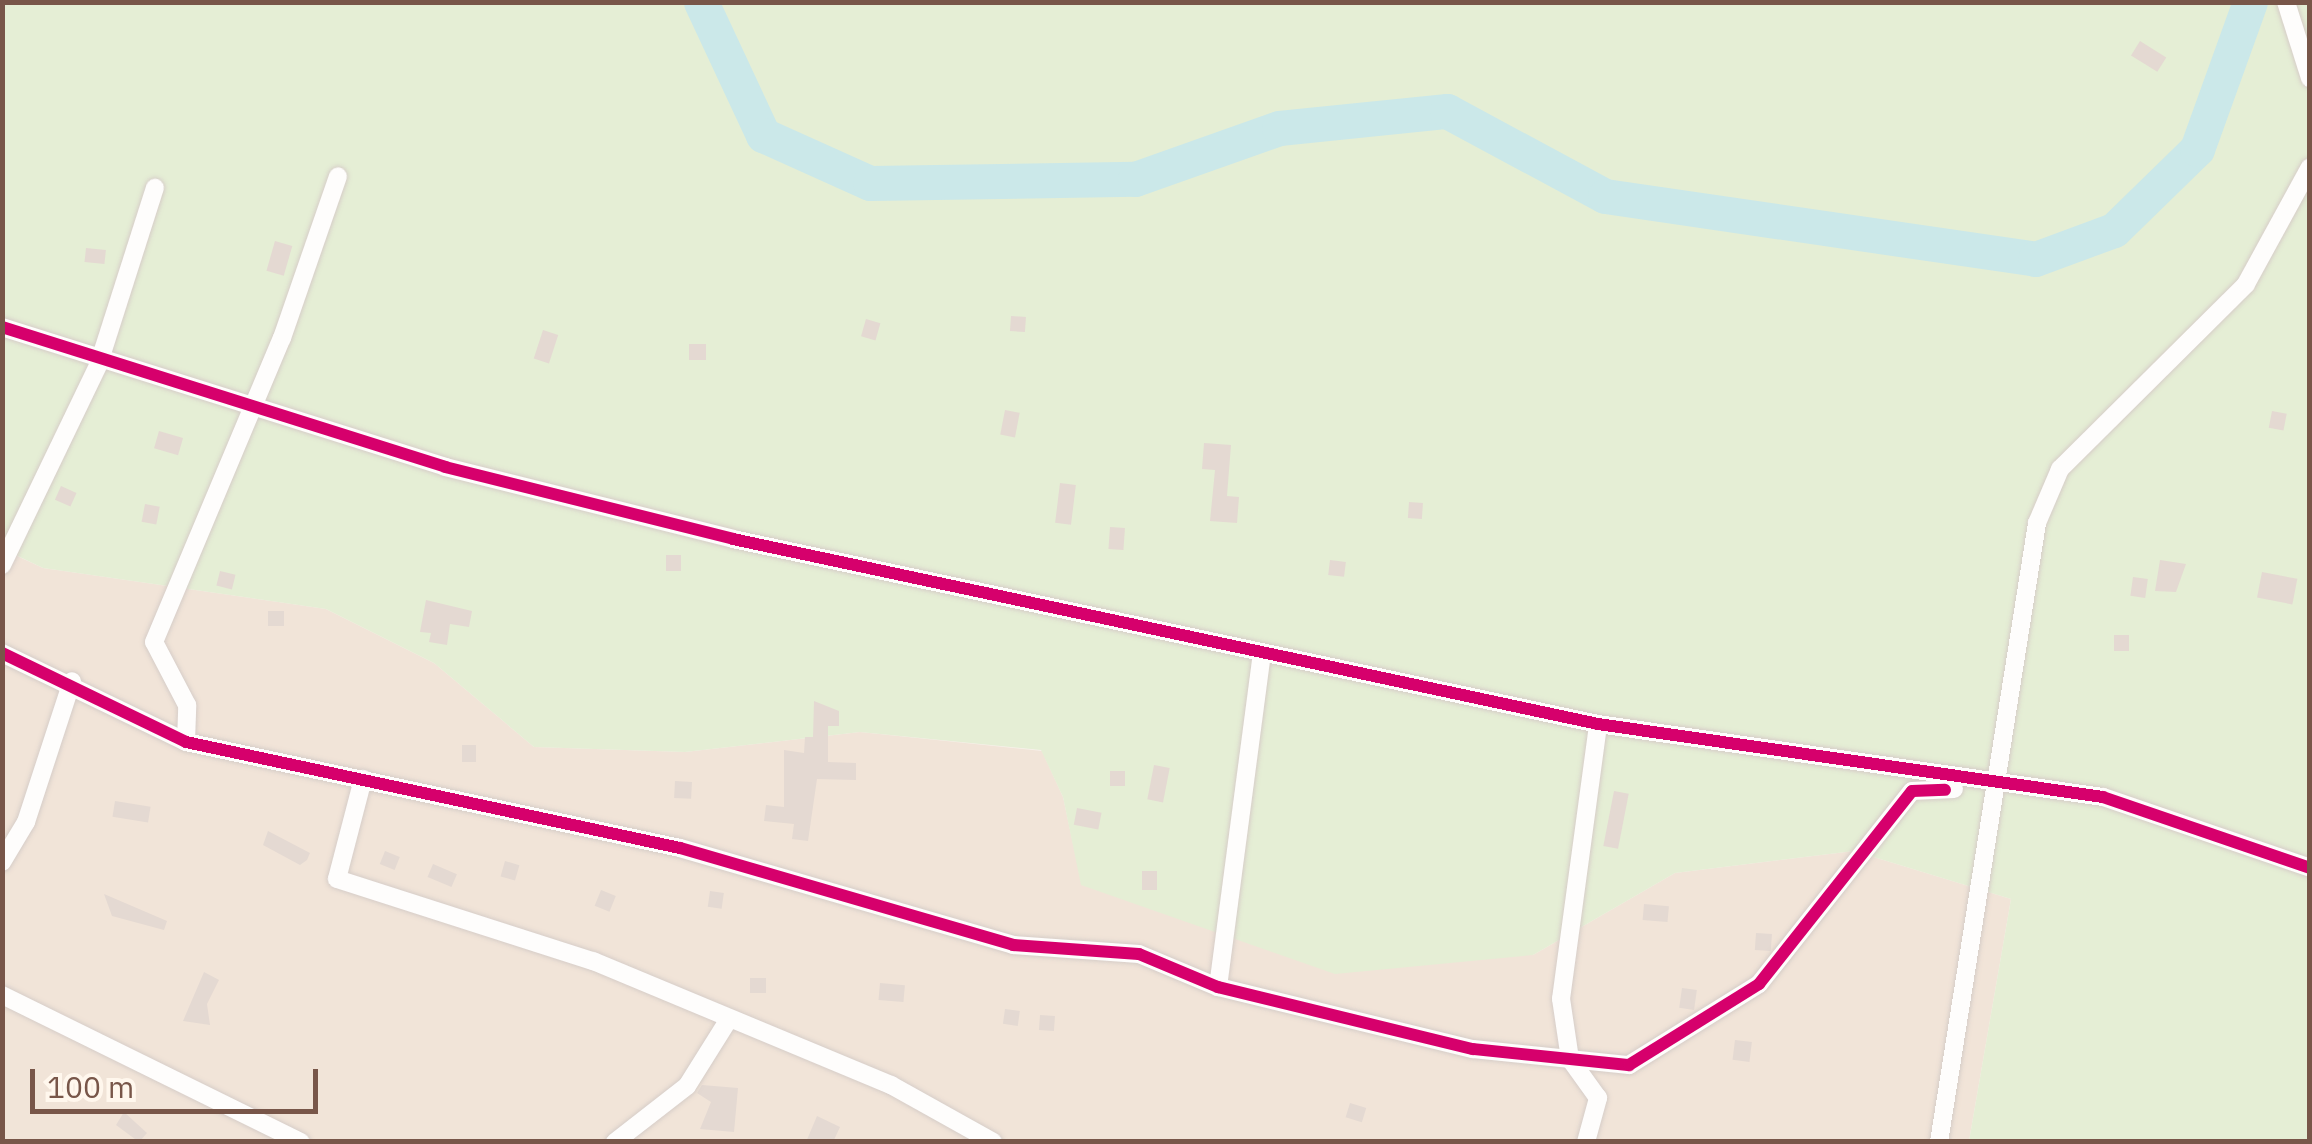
<!DOCTYPE html>
<html>
<head>
<meta charset="utf-8">
<style>
  body { margin:0 }
  #map { position:relative; width:2312px; height:1144px; overflow:hidden; background:#f7f1eb; font-family:"IBM Plex Sans",sans-serif }
  div>[style] { position:absolute }
  [style*='--x'] { left:calc(var(--x)*1px); top:calc(var(--y)*1px); width:calc(var(--w)*1px); rotate:calc(var(--a)*1deg) }
  .residential>* { inset:0; background:#f1e4d8 }
  .green>* { inset:0; background:#e5eed5 }
  .river>* { height:35px; margin:-17.5px; padding:0 17.5px; transform-origin:17.5px; border-radius:17.5px; background:#cbe8e9 }
  .building>* { inset:0; background:#e4d9d2; transform-origin:0 0 }
  .roads { filter:drop-shadow(0 0 2px #d6cdc8) drop-shadow(0 0 2px #d6cdc8) }
  .street>* { height:18px; margin:-9px; padding:0 9px; transform-origin:9px; border-radius:9px; background:#fefdfc }
  .cycleway>* { height:12px; margin:-6px; padding:0 6px; transform-origin:6px; border-radius:6px; background:#d6006c }
  span { translate:-50% -50%; white-space:nowrap; text-align:center; line-height:1.15; -webkit-text-stroke:8px #fff7ed; paint-order:stroke }
  .frame { position:absolute; inset:0; border:5px solid #785649; pointer-events:none }
  .scale { position:absolute; left:30px; top:1069px; width:288px; height:45px; box-sizing:border-box; border:5px solid #785649; border-top:0; padding-left:12px; font-size:30px; line-height:35px; white-space:nowrap; color:#785649; -webkit-text-stroke:8px #fff7ed; paint-order:stroke }
</style>
</head>
<body>
<div id="map">
  <div class="residential">
    <i style="clip-path:polygon(2px 549px,43px 568px,326px 609px,434px 663px,534px 747px,685px 752px,860px 732px,1042px 751px,1063px 797px,1082px 885px,1533px 955px,1675px 873px,1854px 851px,2011px 899px,1969px 1141px,3px 1141px)"></i>
  </div>
  <div class="green">
    <i style="clip-path:polygon(2px 3px,2309px 3px,2309px 1141px,1969px 1141px,2011px 899px,1854px 851px,1675px 873px,1533px 955px,1335px 974px,1081px 885px,1063px 797px,1041px 750px,860px 732px,685px 752px,534px 747px,434px 663px,326px 609px,43px 568px,3px 549px)"></i>
  </div>
  <div class="river">
    <i style="--x:701;--y:2;--w:147;--a:65"></i>
    <i style="--x:763;--y:135;--w:117;--a:24.2"></i>
    <i style="--x:870;--y:183;--w:265;--a:-0.9"></i>
    <i style="--x:1135;--y:179;--w:153;--a:-19.5"></i>
    <i style="--x:1279;--y:128;--w:169;--a:-5.8"></i>
    <i style="--x:1447;--y:111;--w:179;--a:28.3"></i>
    <i style="--x:1605;--y:196;--w:435;--a:8.3"></i>
    <i style="--x:2035;--y:259;--w:84;--a:-20.2"></i>
    <i style="--x:2114;--y:230;--w:116;--a:-44.3"></i>
    <i style="--x:2197;--y:149;--w:156;--a:-70.2"></i>
  </div>
  <div class="building">
    <i style="left:2140px;top:41px;width:31px;height:17px;rotate:32deg"></i>
    <i style="left:275px;top:241px;width:18px;height:31px;rotate:16deg"></i>
    <i style="left:86px;top:248px;width:20px;height:14px;rotate:6deg"></i>
    <i style="left:1011px;top:316px;width:15px;height:15px;rotate:4deg"></i>
    <i style="left:866px;top:319px;width:15px;height:18px;rotate:16deg"></i>
    <i style="left:543px;top:330px;width:16px;height:30px;rotate:18deg"></i>
    <i style="left:689px;top:344px;width:17px;height:16px"></i>
    <i style="left:1005px;top:410px;width:15px;height:25px;rotate:11deg"></i>
    <i style="left:2272px;top:411px;width:15px;height:17px;rotate:11deg"></i>
    <i style="left:159px;top:431px;width:25px;height:18px;rotate:16deg"></i>
    <i style="clip-path:polygon(1204px 443px,1231px 445px,1227px 496px,1239px 497px,1237px 523px,1210px 521px,1215px 470px,1202px 469px)"></i>
    <i style="left:1060px;top:483px;width:16px;height:40px;rotate:7deg"></i>
    <i style="left:61px;top:486px;width:17px;height:15px;rotate:24deg"></i>
    <i style="left:1409px;top:502px;width:14px;height:16px;rotate:4deg"></i>
    <i style="left:145px;top:504px;width:15px;height:18px;rotate:11deg"></i>
    <i style="left:1110px;top:527px;width:15px;height:22px;rotate:4deg"></i>
    <i style="left:666px;top:555px;width:15px;height:16px"></i>
    <i style="left:1330px;top:560px;width:16px;height:15px;rotate:7deg"></i>
    <i style="clip-path:polygon(2160px 560px,2186px 564px,2176px 592px,2155px 591px)"></i>
    <i style="left:220px;top:571px;width:16px;height:15px;rotate:14deg"></i>
    <i style="left:2262px;top:572px;width:36px;height:26px;rotate:11deg"></i>
    <i style="left:2133px;top:577px;width:15px;height:19px;rotate:8deg"></i>
    <i style="clip-path:polygon(426px 600px,472px 611px,469px 627px,450px 624px,447px 645px,429px 642px,431px 633px,420px 632px)"></i>
    <i style="left:268px;top:611px;width:16px;height:15px"></i>
    <i style="left:2114px;top:635px;width:15px;height:16px"></i>
    <i style="clip-path:polygon(814px 701px,839px 711px,839px 726px,828px 726px,828px 762px,856px 763px,856px 780px,817px 779px,808px 841px,792px 839px,794px 824px,764px 821px,766px 805px,784px 807px,784px 750px,804px 753px,805px 737px,813px 737px)"></i>
    <i style="left:462px;top:745px;width:14px;height:17px"></i>
    <i style="left:1154px;top:765px;width:16px;height:35px;rotate:11deg"></i>
    <i style="left:1110px;top:771px;width:15px;height:15px"></i>
    <i style="left:675px;top:781px;width:17px;height:17px;rotate:3deg"></i>
    <i style="left:1614px;top:791px;width:15px;height:56px;rotate:11deg"></i>
    <i style="left:115px;top:801px;width:36px;height:16px;rotate:9deg"></i>
    <i style="left:1077px;top:808px;width:25px;height:17px;rotate:11deg"></i>
    <i style="clip-path:polygon(268px 831px,310px 853px,307px 860px,300px 865px,263px 845px)"></i>
    <i style="left:385px;top:851px;width:16px;height:14px;rotate:22deg"></i>
    <i style="left:505px;top:861px;width:15px;height:16px;rotate:16deg"></i>
    <i style="left:433px;top:864px;width:26px;height:14px;rotate:23deg"></i>
    <i style="left:1142px;top:871px;width:15px;height:19px"></i>
    <i style="left:601px;top:890px;width:16px;height:17px;rotate:22deg"></i>
    <i style="left:710px;top:891px;width:14px;height:16px;rotate:8deg"></i>
    <i style="clip-path:polygon(104px 894px,167px 921px,164px 930px,112px 916px)"></i>
    <i style="left:1644px;top:904px;width:25px;height:16px;rotate:5deg"></i>
    <i style="left:1756px;top:933px;width:16px;height:17px;rotate:4deg"></i>
    <i style="clip-path:polygon(204px 972px,219px 980px,207px 1004px,210px 1025px,183px 1021px)"></i>
    <i style="left:750px;top:978px;width:16px;height:15px"></i>
    <i style="left:880px;top:983px;width:25px;height:17px;rotate:5deg"></i>
    <i style="left:1682px;top:988px;width:15px;height:20px;rotate:8deg"></i>
    <i style="left:1005px;top:1009px;width:15px;height:15px;rotate:8deg"></i>
    <i style="left:1040px;top:1015px;width:15px;height:15px;rotate:4deg"></i>
    <i style="left:1735px;top:1040px;width:17px;height:20px;rotate:7deg"></i>
    <i style="clip-path:polygon(702px 1085px,738px 1088px,734px 1132px,700px 1129px,711px 1102px,697px 1093px)"></i>
    <i style="left:1350px;top:1103px;width:17px;height:15px;rotate:17deg"></i>
    <i style="clip-path:polygon(124px 1112px,147px 1133px,139px 1142px,116px 1125px)"></i>
    <i style="clip-path:polygon(817px 1116px,840px 1127px,833px 1142px,806px 1142px)"></i>
  </div>
  <div class="roads">
    <div class="street">
      <i style="--x:2286;--y:2;--w:80;--a:72.5"></i>
      <i style="--x:2;--y:327;--w:465;--a:17.5"></i>
      <i style="--x:445;--y:467;--w:297;--a:14"></i>
      <i style="--x:733;--y:539;--w:885;--a:12.07"></i>
      <i style="--x:1598;--y:724;--w:510;--a:8.23"></i>
      <i style="--x:2103;--y:797;--w:219;--a:18.9"></i>
      <i style="--x:2;--y:565;--w:224;--a:-64.3"></i>
      <i style="--x:99;--y:363;--w:184;--a:-72.3"></i>
      <i style="--x:2;--y:653;--w:204;--a:25.8"></i>
      <i style="--x:186;--y:742;--w:505;--a:12.11"></i>
      <i style="--x:680;--y:848;--w:347;--a:16.2"></i>
      <i style="--x:1013;--y:945;--w:126;--a:4.1"></i>
      <i style="--x:1139;--y:954;--w:86;--a:22.7"></i>
      <i style="--x:1218;--y:987;--w:262;--a:13.7"></i>
      <i style="--x:1473;--y:1049;--w:157;--a:5.9"></i>
      <i style="--x:1629;--y:1065;--w:153;--a:-31.9"></i>
      <i style="--x:1759;--y:984;--w:246;--a:-51.6"></i>
      <i style="--x:1912;--y:791;--w:42;--a:-2.7"></i>
      <i style="--x:186;--y:742;--w:37;--a:-88"></i>
      <i style="--x:187;--y:705;--w:71;--a:-117.6"></i>
      <i style="--x:154;--y:642;--w:330;--a:-67.2"></i>
      <i style="--x:282;--y:338;--w:171;--a:-70.9"></i>
      <i style="--x:363;--y:779;--w:103;--a:104.6"></i>
      <i style="--x:337;--y:879;--w:269;--a:17.8"></i>
      <i style="--x:593;--y:961;--w:323;--a:22.6"></i>
      <i style="--x:891;--y:1085;--w:117;--a:29.2"></i>
      <i style="--x:2;--y:862;--w:47;--a:-59"></i>
      <i style="--x:26;--y:822;--w:148;--a:-71.9"></i>
      <i style="--x:1218;--y:987;--w:337;--a:-82.5"></i>
      <i style="--x:2;--y:995;--w:333;--a:26.2"></i>
      <i style="--x:615;--y:1142;--w:91;--a:-37.9"></i>
      <i style="--x:687;--y:1086;--w:79;--a:-57.9"></i>
      <i style="--x:1586;--y:1142;--w:46;--a:-74.7"></i>
      <i style="--x:1598;--y:1098;--w:48;--a:-125.7"></i>
      <i style="--x:1570;--y:1059;--w:61;--a:-98.5"></i>
      <i style="--x:1561;--y:999;--w:277;--a:-82.3"></i>
      <i style="--x:1939;--y:1142;--w:627;--a:-81"></i>
      <i style="--x:2037;--y:523;--w:59;--a:-66.9"></i>
      <i style="--x:2060;--y:469;--w:262;--a:-44.8"></i>
      <i style="--x:2246;--y:284;--w:133;--a:-61.3"></i>
    </div>
  </div>
  <div class="cycleway">
    <i style="--x:2;--y:327;--w:465;--a:17.5"></i>
    <i style="--x:445;--y:467;--w:297;--a:14"></i>
    <i style="--x:733;--y:539;--w:885;--a:12.07"></i>
    <i style="--x:1598;--y:724;--w:510;--a:8.23"></i>
    <i style="--x:2103;--y:797;--w:219;--a:18.9"></i>
    <i style="--x:2;--y:653;--w:204;--a:25.8"></i>
    <i style="--x:186;--y:742;--w:505;--a:12.11"></i>
    <i style="--x:680;--y:848;--w:347;--a:16.2"></i>
    <i style="--x:1013;--y:945;--w:126;--a:4.1"></i>
    <i style="--x:1139;--y:954;--w:86;--a:22.7"></i>
    <i style="--x:1218;--y:987;--w:262;--a:13.7"></i>
    <i style="--x:1473;--y:1049;--w:157;--a:5.9"></i>
    <i style="--x:1629;--y:1065;--w:153;--a:-31.9"></i>
    <i style="--x:1759;--y:984;--w:246;--a:-51.6"></i>
    <i style="--x:1912;--y:791;--w:33;--a:-2"></i>
  </div>
  <div class="frame"></div>
  <div class="scale">100 m</div>
</div>
</body>
</html>
